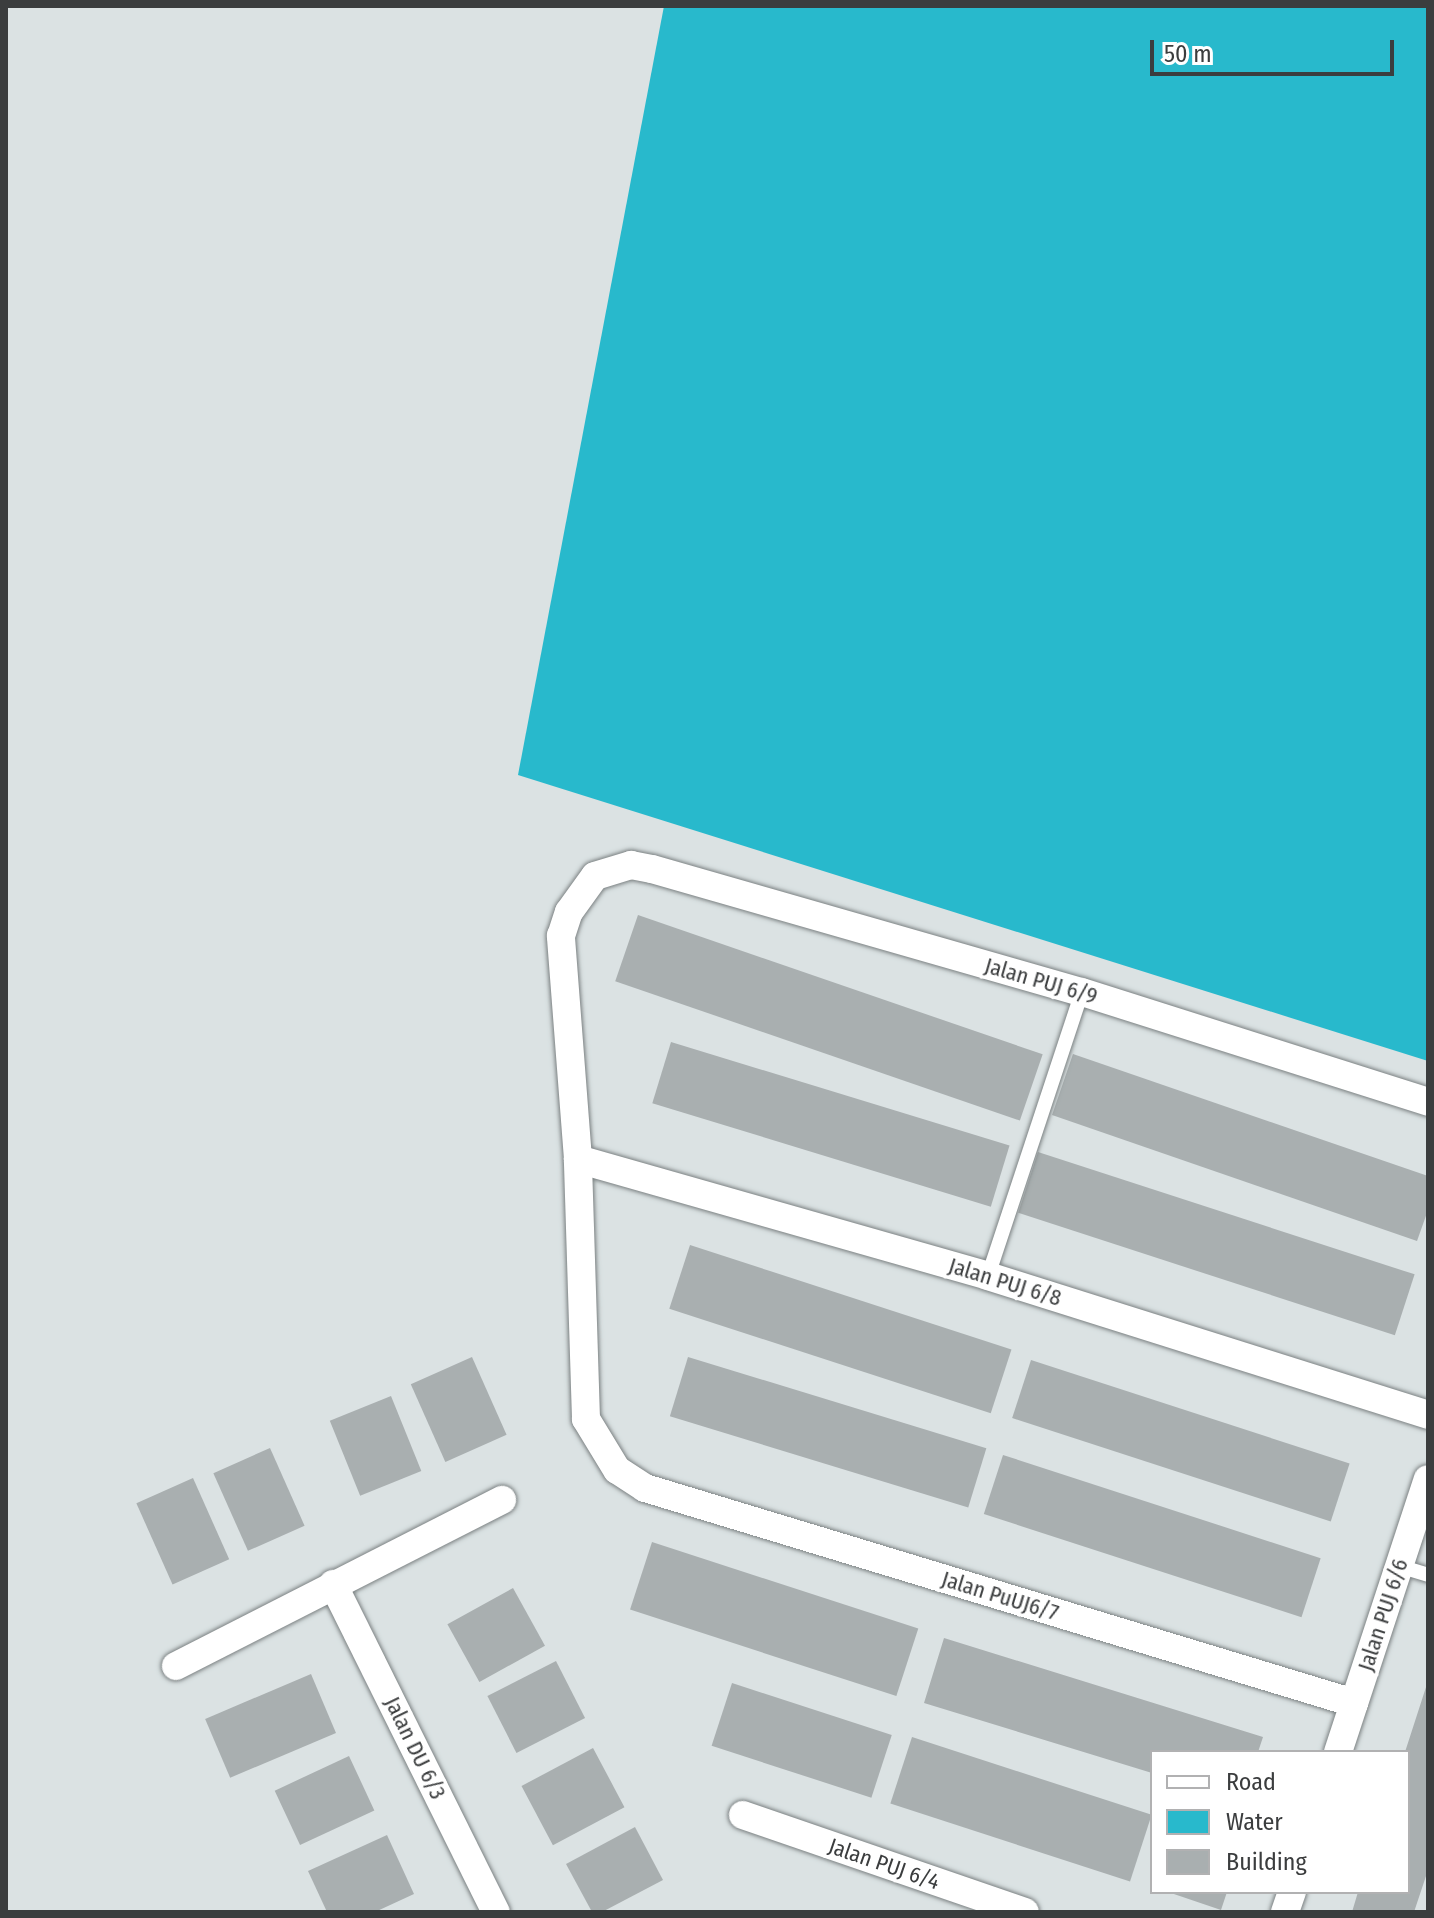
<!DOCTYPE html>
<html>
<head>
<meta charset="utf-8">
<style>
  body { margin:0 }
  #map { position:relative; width:1434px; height:1918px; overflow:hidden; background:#dbe2e3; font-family:"Fira Sans Condensed",sans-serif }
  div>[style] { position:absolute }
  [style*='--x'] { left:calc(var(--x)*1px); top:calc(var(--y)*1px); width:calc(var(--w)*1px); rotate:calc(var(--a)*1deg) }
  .water>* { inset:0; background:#28b9cc }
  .building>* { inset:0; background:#a9afb0; transform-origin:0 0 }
  .roads { filter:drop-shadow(0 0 2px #7b8182) drop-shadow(0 0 2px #7b8182) }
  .lane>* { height:14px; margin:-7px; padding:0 7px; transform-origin:7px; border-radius:7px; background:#fff }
  .street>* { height:28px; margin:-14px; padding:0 14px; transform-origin:14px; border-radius:14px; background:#fff }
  span { translate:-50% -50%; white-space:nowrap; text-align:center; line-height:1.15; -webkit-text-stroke:6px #fff; paint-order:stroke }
  .street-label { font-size:22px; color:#3b3d3e }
  .frame { position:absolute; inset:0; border:8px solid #3b3d3e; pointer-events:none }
  .legend { position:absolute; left:1150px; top:1750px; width:260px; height:144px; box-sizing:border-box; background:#fff; border:2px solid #b1b1b2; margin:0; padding:10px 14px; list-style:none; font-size:24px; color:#3b3d3e }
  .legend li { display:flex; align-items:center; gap:16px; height:40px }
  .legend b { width:40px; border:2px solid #b1b1b2 }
  .scale { position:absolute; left:1150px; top:40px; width:244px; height:36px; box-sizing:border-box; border:4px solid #3b3d3e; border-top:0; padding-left:10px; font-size:24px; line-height:28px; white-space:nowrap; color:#3b3d3e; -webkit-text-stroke:6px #fff; paint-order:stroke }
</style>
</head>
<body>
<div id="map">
  <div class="water">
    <i style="clip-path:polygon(664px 6px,1428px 8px,1428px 1061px,518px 775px)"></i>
  </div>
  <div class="building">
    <i style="left:638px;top:915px;width:428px;height:70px;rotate:19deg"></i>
    <i style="left:671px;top:1042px;width:354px;height:64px;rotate:17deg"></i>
    <i style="clip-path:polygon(1073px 1054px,1428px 1176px,1428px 1210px,1417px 1241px,1052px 1115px)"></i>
    <i style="left:1038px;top:1152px;width:396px;height:64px;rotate:18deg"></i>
    <i style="left:690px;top:1245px;width:338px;height:67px;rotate:18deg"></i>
    <i style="left:472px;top:1357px;width:85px;height:67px;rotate:66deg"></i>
    <i style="left:688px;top:1357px;width:312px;height:62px;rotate:17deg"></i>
    <i style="left:1031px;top:1360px;width:335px;height:61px;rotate:18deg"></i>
    <i style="left:391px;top:1396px;width:81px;height:66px;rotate:68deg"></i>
    <i style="left:270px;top:1448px;width:85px;height:62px;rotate:66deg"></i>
    <i style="left:1003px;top:1455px;width:334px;height:62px;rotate:18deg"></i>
    <i style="left:193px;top:1478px;width:89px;height:62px;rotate:66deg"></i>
    <i style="left:652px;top:1542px;width:280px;height:71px;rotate:18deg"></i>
    <i style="left:513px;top:1588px;width:66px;height:75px;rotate:61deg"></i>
    <i style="clip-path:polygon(944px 1638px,1263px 1737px,1258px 1752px,1152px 1752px,1152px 1773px,924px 1703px)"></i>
    <i style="left:556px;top:1661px;width:64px;height:77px;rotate:63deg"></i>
    <i style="left:311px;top:1674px;width:64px;height:115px;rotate:67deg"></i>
    <i style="left:732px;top:1683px;width:168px;height:66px;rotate:18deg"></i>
    <i style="clip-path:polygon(1427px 1684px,1428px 1870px,1414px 1912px,1352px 1912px,1358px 1892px,1408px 1892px,1405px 1752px)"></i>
    <i style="left:912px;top:1737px;width:252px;height:70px;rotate:18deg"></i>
    <i style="left:593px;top:1748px;width:67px;height:81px;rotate:62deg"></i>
    <i style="left:349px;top:1756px;width:60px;height:82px;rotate:65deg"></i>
    <i style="clip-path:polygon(635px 1827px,663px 1880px,602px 1912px,592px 1912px,566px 1864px)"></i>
    <i style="clip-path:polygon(387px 1835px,414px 1894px,375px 1912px,327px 1912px,308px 1871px)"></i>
    <i style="clip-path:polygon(1168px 1892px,1227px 1892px,1221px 1910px)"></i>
  </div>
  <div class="roads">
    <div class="lane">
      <i style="--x:988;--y:1276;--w:299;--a:-71.7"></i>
      <i style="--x:1399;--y:1566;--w:30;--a:17"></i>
    </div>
    <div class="street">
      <i style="--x:578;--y:1159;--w:426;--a:15.9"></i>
      <i style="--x:988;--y:1276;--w:461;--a:17.5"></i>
      <i style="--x:333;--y:1584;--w:366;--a:63.6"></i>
      <i style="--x:176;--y:1666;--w:366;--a:-27"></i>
      <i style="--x:1354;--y:1703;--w:741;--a:-163.13"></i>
      <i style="--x:645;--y:1488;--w:33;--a:-147"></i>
      <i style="--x:617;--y:1470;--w:60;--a:-121.3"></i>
      <i style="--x:586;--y:1419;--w:260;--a:-91.8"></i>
      <i style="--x:578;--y:1159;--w:224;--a:-94.4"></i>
      <i style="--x:561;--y:936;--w:25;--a:-72"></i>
      <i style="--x:569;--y:912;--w:44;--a:-54.2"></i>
      <i style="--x:595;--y:876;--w:38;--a:-17"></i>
      <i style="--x:631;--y:865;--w:21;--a:11"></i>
      <i style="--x:652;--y:869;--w:447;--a:16"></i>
      <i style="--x:1082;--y:992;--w:363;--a:17.6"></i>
      <i style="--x:1338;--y:1752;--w:287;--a:-71.8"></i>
      <i style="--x:743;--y:1815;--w:298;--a:19"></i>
      <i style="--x:1285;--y:1912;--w:21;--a:-71"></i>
    </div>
  </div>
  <div class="street-label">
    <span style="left:1041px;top:981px;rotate:16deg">Jalan PUJ 6/9</span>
    <span style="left:1005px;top:1282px;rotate:17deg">Jalan PUJ 6/8</span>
    <span style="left:1000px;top:1596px;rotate:17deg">Jalan PuUJ6/7</span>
    <span style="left:1383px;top:1615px;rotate:-72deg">Jalan PUJ 6/6</span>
    <span style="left:415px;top:1748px;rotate:64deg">Jalan DU 6/3</span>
    <span style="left:884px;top:1864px;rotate:19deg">Jalan PUJ 6/4</span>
  </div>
  <div class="frame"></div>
  <ul class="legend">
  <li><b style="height:10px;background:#fff"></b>Road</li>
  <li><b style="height:22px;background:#28b9cc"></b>Water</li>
  <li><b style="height:22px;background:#a9afb0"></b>Building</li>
  </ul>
  <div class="scale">50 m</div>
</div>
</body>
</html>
